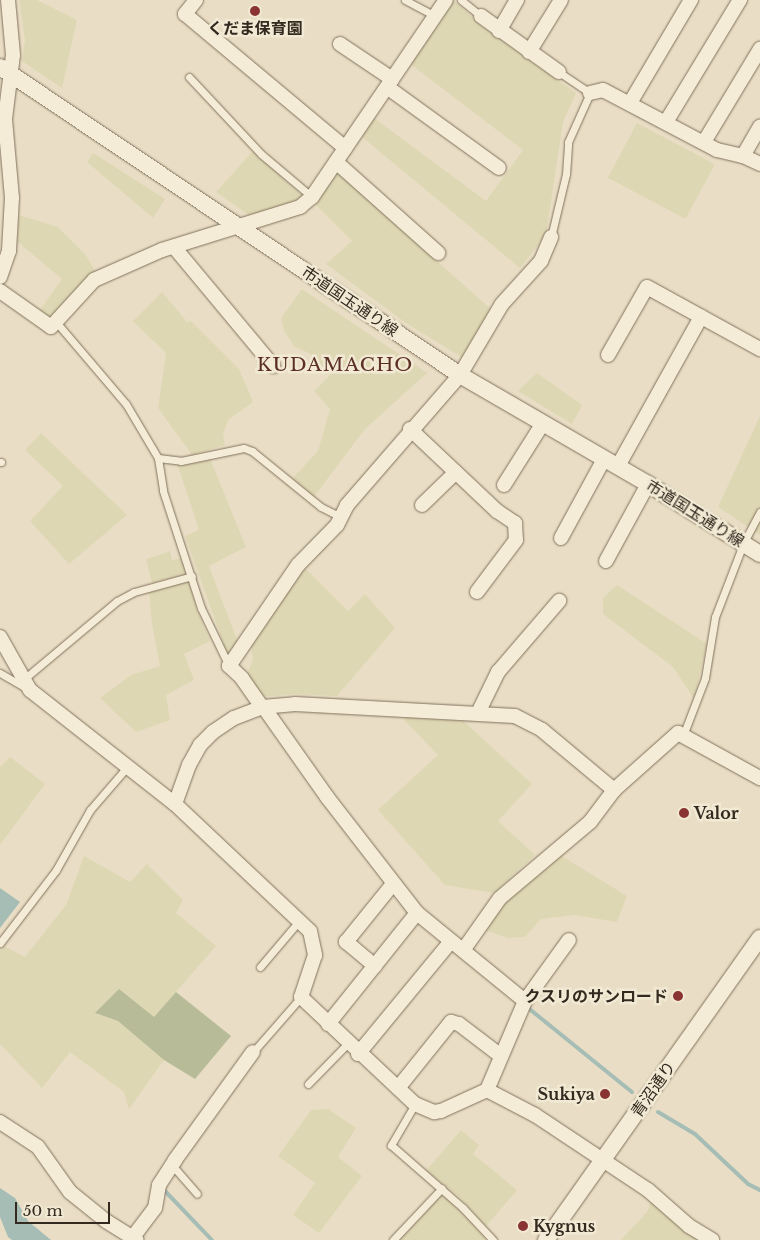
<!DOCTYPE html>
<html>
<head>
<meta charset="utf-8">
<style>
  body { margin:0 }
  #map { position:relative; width:760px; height:1240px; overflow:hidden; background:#e9dec5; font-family:"Libre Baskerville","Noto Sans JP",serif }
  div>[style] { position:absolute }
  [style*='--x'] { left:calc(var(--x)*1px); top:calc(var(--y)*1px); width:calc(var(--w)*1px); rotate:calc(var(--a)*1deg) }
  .farmland>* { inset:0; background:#ded7b3; transform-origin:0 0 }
  .cemetery>* { inset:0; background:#b7bb98 }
  .water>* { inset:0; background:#a6bdb6 }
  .stream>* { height:4px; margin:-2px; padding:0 2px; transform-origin:2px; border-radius:2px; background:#a6bdb6 }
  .roads { filter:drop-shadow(0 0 1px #82715d) drop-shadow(0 0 1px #82715d) }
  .service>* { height:7px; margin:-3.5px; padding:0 3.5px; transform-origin:3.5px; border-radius:3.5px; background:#f5ecd7 }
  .minor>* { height:14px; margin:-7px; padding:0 7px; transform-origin:7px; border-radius:7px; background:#f5ecd7 }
  .tertiary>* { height:16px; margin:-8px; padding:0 8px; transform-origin:8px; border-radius:8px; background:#f5ecd7 }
  .dots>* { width:14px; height:14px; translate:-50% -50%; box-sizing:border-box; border:2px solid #f1e9d3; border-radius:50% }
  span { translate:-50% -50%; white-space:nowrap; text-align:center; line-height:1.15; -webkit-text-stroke:5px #f1e9d3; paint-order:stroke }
  .poi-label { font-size:16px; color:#33291f; font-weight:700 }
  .left { translate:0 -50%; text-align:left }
  .right { translate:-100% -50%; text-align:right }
  .street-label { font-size:16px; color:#33291f }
  .quarter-label { font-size:19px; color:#5b2f23; letter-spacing:1px }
  .scale { position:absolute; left:15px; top:1202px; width:95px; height:22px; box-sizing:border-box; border:2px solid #33291f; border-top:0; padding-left:6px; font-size:15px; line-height:18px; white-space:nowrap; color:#33291f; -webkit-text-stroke:4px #f1e9d3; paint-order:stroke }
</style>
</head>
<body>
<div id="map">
  <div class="farmland">
    <i style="clip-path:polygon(19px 0,37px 0,77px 20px,62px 88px,22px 61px,25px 41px)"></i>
    <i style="clip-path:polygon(453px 0,487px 30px,576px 93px,563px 122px,546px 235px,520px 268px,361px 136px,374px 118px,486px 201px,523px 150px,409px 63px)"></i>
    <i style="left:637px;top:123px;width:88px;height:62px;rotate:28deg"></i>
    <i style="clip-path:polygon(253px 151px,303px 196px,298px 202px,249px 215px,216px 192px)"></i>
    <i style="clip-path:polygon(93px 153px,165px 199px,153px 218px,87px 162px)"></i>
    <i style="clip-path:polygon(336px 171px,493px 311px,463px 358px,406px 323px,326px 264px,352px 241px,313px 202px)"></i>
    <i style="clip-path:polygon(19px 215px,58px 227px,85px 254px,95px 271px,54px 319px,37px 314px,62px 279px,17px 241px)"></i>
    <i style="clip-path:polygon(302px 289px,427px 373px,365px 429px,313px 498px,291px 480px,318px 451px,330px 409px,314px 391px,331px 374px,309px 353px,295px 347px,284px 331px,281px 318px)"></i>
    <i style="clip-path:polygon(162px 292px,188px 323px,190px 320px,239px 369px,253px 402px,228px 420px,223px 434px,225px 445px,192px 455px,158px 408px,166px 353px,133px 321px)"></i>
    <i style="clip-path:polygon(537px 373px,582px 405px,572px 424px,518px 391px)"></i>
    <i style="clip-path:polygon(760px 416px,760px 535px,718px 507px)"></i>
    <i style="clip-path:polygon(41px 433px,127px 515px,69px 564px,30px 521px,63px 486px,25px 450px)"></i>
    <i style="clip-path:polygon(209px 456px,246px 547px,209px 566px,239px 645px,229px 659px,185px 536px,199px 530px,177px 463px)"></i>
    <i style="clip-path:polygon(170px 551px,172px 560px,182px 558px,186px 575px,152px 583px,146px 559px)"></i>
    <i style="clip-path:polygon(303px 566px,348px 611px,365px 594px,395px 628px,337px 696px,294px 694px,260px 697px,246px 677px,253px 659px,250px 642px)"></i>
    <i style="clip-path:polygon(190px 581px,197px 610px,210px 641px,184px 654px,194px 680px,166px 695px,170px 720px,136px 732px,100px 698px,131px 675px,160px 666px,152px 624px,149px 591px)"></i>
    <i style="clip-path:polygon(617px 585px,707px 644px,694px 699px,673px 667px,603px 614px,603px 598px)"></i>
    <i style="clip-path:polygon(405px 713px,458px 716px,532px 784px,498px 821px,535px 855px,494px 893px,445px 885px,378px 810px,438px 755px,404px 720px)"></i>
    <i style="clip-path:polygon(10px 757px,45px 784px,0 845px,0 767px)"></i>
    <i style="clip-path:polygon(560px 855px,627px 896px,617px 922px,575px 915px,541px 919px,525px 937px,508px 938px,485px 930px,504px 901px)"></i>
    <i style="clip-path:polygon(84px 856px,130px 882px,147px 864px,183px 900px,176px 913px,216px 946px,154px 1017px,95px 1014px,118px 1021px,164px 1060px,129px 1109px,124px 1092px,70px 1052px,42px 1088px,0 1044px,0 944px,25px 957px,66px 905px)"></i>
    <i style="clip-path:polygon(328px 1109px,356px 1128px,338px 1157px,362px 1176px,319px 1233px,293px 1215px,315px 1183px,278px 1156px,311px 1110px)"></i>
    <i style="clip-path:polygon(461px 1130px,479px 1145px,473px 1154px,517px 1190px,486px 1226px,458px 1196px,426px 1171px)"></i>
    <i style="clip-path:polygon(442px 1193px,481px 1230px,486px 1240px,399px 1240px)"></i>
    <i style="clip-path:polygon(652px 1200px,701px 1240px,621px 1240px,647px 1212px)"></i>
  </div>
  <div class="cemetery">
    <i style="clip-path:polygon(119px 989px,154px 1017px,176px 992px,231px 1036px,195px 1079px,164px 1060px,118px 1021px,95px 1013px)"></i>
  </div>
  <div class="water">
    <i style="clip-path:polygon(0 888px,20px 902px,0 928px)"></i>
    <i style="clip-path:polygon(0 1188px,15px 1198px,28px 1221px,51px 1240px,12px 1240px,8px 1237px,0 1217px)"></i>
  </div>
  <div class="stream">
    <i style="--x:527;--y:1007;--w:135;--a:39"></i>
    <i style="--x:658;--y:1112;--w:43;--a:30.7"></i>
    <i style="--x:695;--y:1134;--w:73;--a:43.3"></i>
    <i style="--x:748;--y:1184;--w:13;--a:27"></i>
    <i style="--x:164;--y:1190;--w:69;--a:46.2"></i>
  </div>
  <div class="roads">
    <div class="service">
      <i style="--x:405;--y:0;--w:34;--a:28"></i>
      <i style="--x:461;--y:0;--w:26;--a:39"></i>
      <i style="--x:189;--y:77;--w:105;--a:46.9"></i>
      <i style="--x:261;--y:154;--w:67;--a:40.1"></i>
      <i style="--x:551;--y:237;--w:65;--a:-76.6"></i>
      <i style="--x:566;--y:174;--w:32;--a:-86"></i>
      <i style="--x:568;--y:142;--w:54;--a:-65.8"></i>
      <i style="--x:590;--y:93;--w:37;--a:-146"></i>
      <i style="--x:57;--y:323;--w:106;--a:49.6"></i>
      <i style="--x:126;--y:404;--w:63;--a:59.3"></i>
      <i style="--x:158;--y:458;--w:33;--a:81"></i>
      <i style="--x:163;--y:491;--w:123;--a:72"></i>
      <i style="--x:201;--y:608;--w:64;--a:64.2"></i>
      <i style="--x:158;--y:458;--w:23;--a:7"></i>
      <i style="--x:181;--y:461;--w:64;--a:-11.7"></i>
      <i style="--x:244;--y:448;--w:9;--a:21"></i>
      <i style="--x:252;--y:451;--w:89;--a:39.1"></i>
      <i style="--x:321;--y:507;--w:22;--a:27"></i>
      <i style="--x:0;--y:462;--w:1;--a:0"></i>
      <i style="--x:0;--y:673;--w:30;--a:30"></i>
      <i style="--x:24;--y:679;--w:121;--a:-40"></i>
      <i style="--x:117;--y:601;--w:19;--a:-28"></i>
      <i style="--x:134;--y:592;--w:60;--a:-15.4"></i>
      <i style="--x:684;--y:733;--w:59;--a:-69.1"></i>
      <i style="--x:705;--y:678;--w:62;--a:-80.7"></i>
      <i style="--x:715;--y:617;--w:80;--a:-68.9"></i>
      <i style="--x:744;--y:542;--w:34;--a:-62"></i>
      <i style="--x:0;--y:943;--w:92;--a:-52.5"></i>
      <i style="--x:56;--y:870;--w:69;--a:-60.5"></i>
      <i style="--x:90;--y:810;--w:58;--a:-49.2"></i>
      <i style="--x:260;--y:967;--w:60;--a:-49.7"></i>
      <i style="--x:253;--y:1052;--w:73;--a:-48.9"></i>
      <i style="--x:308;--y:1084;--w:57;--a:-45.7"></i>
      <i style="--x:415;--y:1104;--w:48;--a:120.3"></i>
      <i style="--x:391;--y:1145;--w:96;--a:41.2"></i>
      <i style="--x:463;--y:1208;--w:44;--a:46.8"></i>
      <i style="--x:172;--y:1165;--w:38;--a:49"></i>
      <i style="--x:393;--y:1240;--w:71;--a:-46.7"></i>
    </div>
    <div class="minor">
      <i style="--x:196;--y:0;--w:18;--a:128"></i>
      <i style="--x:185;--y:14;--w:209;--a:39.9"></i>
      <i style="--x:481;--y:16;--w:96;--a:35.7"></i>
      <i style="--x:499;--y:31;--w:36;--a:-60"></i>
      <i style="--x:340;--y:44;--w:63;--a:33.9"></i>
      <i style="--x:529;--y:52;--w:61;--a:-58.4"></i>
      <i style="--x:387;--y:87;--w:138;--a:35.9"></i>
      <i style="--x:590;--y:93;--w:13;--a:-13"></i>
      <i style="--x:603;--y:90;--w:129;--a:27.8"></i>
      <i style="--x:717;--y:150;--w:27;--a:13"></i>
      <i style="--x:743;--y:156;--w:19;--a:25"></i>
      <i style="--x:630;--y:103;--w:120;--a:-59.4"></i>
      <i style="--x:666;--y:122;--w:143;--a:-58.8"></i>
      <i style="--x:704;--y:142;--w:109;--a:-58.9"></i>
      <i style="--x:743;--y:156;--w:34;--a:-60"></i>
      <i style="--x:336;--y:162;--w:137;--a:41.7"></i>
      <i style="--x:174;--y:247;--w:155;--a:50.2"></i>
      <i style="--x:0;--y:277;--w:28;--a:-71"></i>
      <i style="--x:9;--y:251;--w:53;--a:-86.8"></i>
      <i style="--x:12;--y:198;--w:79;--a:-95.1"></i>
      <i style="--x:5;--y:119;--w:64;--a:-82.9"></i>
      <i style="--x:13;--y:55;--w:55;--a:-95.2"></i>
      <i style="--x:0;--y:291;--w:62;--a:35.2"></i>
      <i style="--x:51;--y:327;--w:64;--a:-47.5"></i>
      <i style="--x:94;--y:280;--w:74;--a:-23.8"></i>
      <i style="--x:162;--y:250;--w:145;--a:-17.3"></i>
      <i style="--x:300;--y:207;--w:16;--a:-40"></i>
      <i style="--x:312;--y:197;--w:238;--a:-55.8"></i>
      <i style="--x:608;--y:355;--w:78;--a:-60.2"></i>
      <i style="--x:647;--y:287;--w:129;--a:28.8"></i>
      <i style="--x:410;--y:429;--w:120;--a:43.3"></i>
      <i style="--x:497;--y:511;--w:22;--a:34"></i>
      <i style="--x:515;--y:523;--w:17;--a:87"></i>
      <i style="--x:516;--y:540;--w:65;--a:126.9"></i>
      <i style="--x:618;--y:466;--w:171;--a:-60.9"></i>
      <i style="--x:504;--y:485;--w:73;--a:-57.8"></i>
      <i style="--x:422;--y:505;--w:47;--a:-44.1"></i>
      <i style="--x:561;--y:538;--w:90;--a:-61.4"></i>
      <i style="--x:606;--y:561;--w:88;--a:-61.4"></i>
      <i style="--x:0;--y:637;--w:61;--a:60.5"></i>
      <i style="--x:30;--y:690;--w:184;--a:38.2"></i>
      <i style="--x:175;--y:804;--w:185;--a:43.3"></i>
      <i style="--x:310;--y:931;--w:25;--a:78"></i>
      <i style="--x:315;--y:955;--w:44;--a:108.4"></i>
      <i style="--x:301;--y:997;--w:156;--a:43.2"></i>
      <i style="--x:415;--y:1104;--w:21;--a:23"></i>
      <i style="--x:434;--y:1112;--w:7;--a:-8"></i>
      <i style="--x:441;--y:1111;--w:51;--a:-24.5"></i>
      <i style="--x:487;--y:1090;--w:54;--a:27.5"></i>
      <i style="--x:535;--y:1115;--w:136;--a:33.6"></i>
      <i style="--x:648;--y:1190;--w:55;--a:41.3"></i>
      <i style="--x:689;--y:1226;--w:27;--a:31"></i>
      <i style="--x:262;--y:707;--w:35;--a:-125"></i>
      <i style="--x:242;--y:678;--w:18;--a:-137"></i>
      <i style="--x:229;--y:666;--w:122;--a:-55.7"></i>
      <i style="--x:298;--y:565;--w:56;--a:-45.7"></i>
      <i style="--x:337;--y:525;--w:22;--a:-63"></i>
      <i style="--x:347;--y:505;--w:172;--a:-49"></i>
      <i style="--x:460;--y:375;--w:82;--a:-59.4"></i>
      <i style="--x:502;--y:304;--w:58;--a:-47.8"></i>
      <i style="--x:541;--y:261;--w:26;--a:-67"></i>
      <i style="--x:265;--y:709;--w:108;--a:54.8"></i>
      <i style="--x:327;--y:797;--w:147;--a:52.2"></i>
      <i style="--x:417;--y:913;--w:139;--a:39.2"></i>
      <i style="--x:525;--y:1001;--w:97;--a:113.1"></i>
      <i style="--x:478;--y:713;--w:46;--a:-64"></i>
      <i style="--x:498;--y:672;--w:94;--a:-49.3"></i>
      <i style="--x:175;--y:804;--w:41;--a:-70.3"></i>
      <i style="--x:189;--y:765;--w:23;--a:-61"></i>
      <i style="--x:200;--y:745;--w:18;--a:-45"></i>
      <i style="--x:213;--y:732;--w:25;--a:-34"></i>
      <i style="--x:234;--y:718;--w:30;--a:-21"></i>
      <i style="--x:262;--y:707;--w:33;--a:-5"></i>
      <i style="--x:295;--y:704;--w:220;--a:3.1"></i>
      <i style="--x:515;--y:716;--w:30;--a:27"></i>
      <i style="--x:542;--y:730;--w:94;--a:39.8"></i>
      <i style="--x:464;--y:949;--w:62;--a:-54.8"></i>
      <i style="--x:500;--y:898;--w:118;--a:-40.2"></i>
      <i style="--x:590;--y:822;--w:40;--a:-53"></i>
      <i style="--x:614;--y:790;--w:86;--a:-41.7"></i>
      <i style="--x:678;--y:733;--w:94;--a:28.8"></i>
      <i style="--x:375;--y:966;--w:38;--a:-140"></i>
      <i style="--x:346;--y:942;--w:75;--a:-51"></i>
      <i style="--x:525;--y:1001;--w:75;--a:-54.2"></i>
      <i style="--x:328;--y:1024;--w:142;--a:-51.3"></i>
      <i style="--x:358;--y:1054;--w:146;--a:-50.5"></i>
      <i style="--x:398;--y:1088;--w:85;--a:-51.2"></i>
      <i style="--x:451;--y:1022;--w:8;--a:14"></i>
      <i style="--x:459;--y:1024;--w:53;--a:37.3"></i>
      <i style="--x:0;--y:1122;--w:45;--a:33.3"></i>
      <i style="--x:38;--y:1147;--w:55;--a:54.6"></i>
      <i style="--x:70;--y:1192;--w:46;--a:38.9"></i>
      <i style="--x:106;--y:1221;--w:36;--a:32"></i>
      <i style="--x:133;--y:1237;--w:36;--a:-53"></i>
      <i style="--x:155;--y:1208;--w:23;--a:-80"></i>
      <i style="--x:159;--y:1185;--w:30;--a:-57"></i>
      <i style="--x:175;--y:1160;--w:133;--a:-54.2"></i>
    </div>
    <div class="tertiary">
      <i style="--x:0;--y:67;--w:554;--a:33.8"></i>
      <i style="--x:460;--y:375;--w:217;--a:30.1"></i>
      <i style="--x:648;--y:484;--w:132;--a:32"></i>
      <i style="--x:546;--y:1240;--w:370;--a:-54.7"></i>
    </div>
  </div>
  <div class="dots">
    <i style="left:255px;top:11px;background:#8a3333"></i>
    <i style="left:684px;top:813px;background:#8a3333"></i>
    <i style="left:678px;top:996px;background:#8a3333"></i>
    <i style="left:605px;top:1094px;background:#8a3333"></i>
    <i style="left:523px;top:1226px;background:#8a3333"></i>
  </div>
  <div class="poi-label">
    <span style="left:255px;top:28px">くだま保育園</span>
    <span class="left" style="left:694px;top:813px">Valor</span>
    <span class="right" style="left:668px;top:996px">クスリのサンロード</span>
    <span class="right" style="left:595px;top:1094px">Sukiya</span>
    <span class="left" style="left:533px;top:1226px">Kygnus</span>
  </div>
  <div class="street-label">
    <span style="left:350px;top:301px;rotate:34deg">市道国玉通り線</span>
    <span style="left:695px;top:513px;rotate:32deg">市道国玉通り線</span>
    <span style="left:653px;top:1089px;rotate:-55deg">青沼通り</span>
  </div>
  <div class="quarter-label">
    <span style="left:335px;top:365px">KUDAMACHO</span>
  </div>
  <div class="scale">50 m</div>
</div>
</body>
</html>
